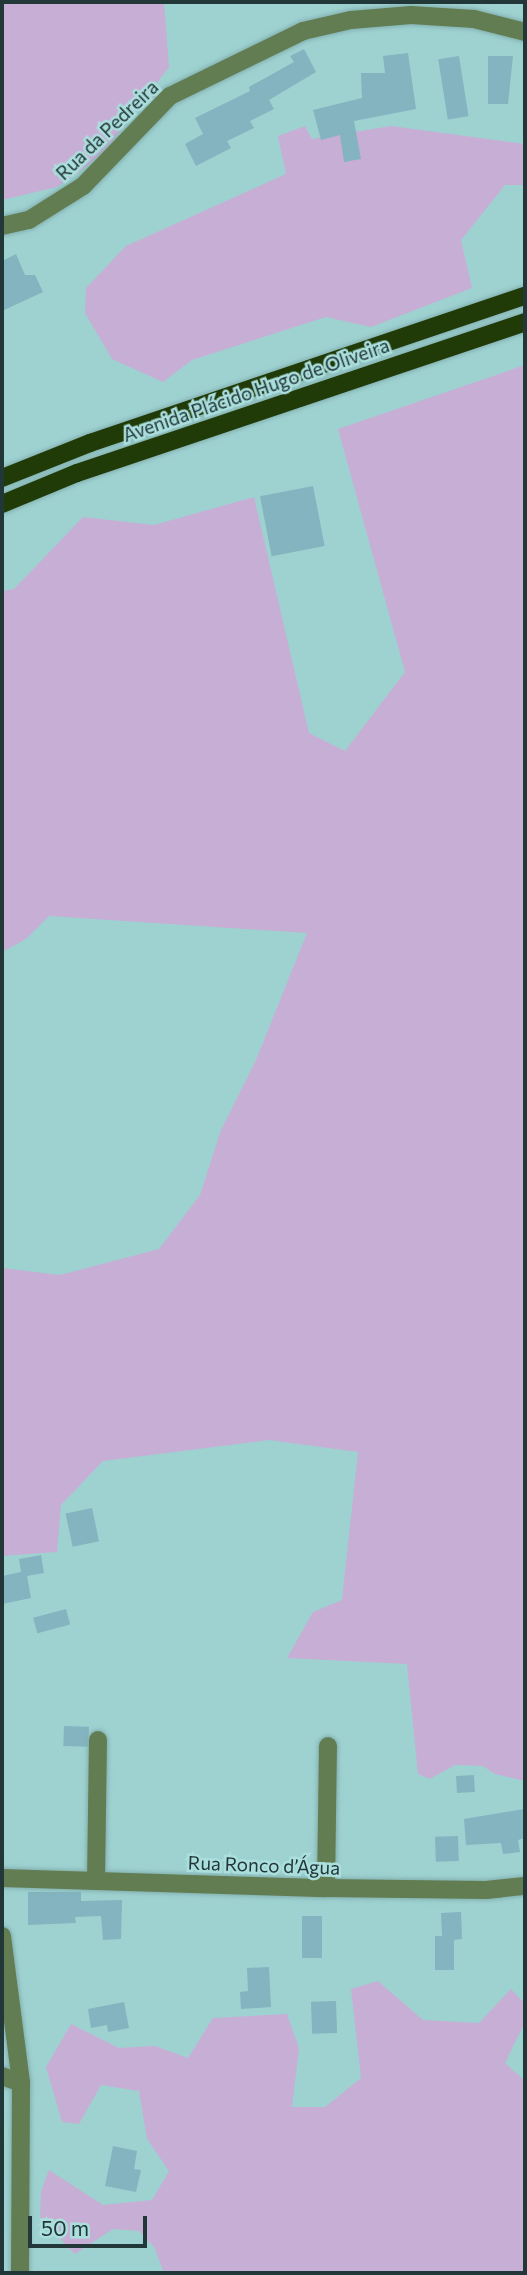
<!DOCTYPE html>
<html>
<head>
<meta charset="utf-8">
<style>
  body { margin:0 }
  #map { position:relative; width:527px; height:2275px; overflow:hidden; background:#9ed2d1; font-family:Commissioner,sans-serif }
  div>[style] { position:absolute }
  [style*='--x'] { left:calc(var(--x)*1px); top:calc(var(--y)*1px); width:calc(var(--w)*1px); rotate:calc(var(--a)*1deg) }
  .green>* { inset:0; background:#c7aed5 }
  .building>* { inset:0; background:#83b4bf; transform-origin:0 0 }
  .roads { filter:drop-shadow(0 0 2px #83b0af) drop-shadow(0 0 2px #83b0af) }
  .minor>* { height:18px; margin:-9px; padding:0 9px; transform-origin:9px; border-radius:9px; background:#627d51 }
  .major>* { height:18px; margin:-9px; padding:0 9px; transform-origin:9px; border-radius:9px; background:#203b08 }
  span { translate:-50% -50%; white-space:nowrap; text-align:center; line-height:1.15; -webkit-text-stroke:5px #abdfde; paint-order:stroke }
  .street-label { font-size:19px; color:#223737 }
  .frame { position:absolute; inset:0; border:4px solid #223737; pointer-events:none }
  .scale { position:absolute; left:28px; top:2216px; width:119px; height:32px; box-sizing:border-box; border:4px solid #223737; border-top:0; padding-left:9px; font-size:21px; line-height:24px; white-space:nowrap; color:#223737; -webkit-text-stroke:5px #abdfde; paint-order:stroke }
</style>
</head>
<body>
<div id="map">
  <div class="green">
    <i style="clip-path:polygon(2px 2px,164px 2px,169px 67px,101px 156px,57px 187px,2px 200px)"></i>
    <i style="clip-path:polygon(305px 126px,312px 139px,391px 126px,525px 144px,525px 185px,505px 185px,461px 240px,472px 288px,371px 327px,326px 317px,192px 360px,163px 382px,112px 359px,85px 313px,86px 288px,126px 246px,286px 174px,278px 136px)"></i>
    <i style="clip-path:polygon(525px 365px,525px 1781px,495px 1774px,483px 1766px,455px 1765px,430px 1779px,418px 1774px,407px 1664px,287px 1658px,313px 1612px,342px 1600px,358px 1452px,269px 1440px,103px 1461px,61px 1505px,57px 1552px,2px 1556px,2px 1268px,60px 1275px,159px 1249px,200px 1195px,221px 1130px,256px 1060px,307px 933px,49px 916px,26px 939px,2px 952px,2px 591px,14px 589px,83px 517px,154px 525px,254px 497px,309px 733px,345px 751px,405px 672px,338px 429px)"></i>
    <i style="clip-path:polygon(378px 1981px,423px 2020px,479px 2023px,511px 1989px,525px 2004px,525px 2022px,505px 2063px,525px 2081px,525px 2273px,164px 2273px,154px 2247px,139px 2231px,113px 2229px,75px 2254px,40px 2218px,41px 2192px,49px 2170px,103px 2205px,152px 2200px,169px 2171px,147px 2139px,139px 2091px,101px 2085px,79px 2124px,62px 2122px,46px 2067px,71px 2024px,119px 2048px,155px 2046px,188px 2058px,213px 2018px,287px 2014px,299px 2048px,292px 2107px,325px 2107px,361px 2078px,351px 1989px)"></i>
  </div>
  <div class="building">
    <i style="clip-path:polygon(304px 49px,316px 72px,269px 100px,274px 109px,250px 121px,254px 128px,227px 141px,231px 148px,196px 166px,185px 144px,203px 134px,195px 118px,250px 91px,249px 87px,294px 62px,290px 56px)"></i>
    <i style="clip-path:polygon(408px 53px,416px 109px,354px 121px,361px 159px,344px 162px,340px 135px,321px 140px,313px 110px,362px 98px,361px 73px,385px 73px,383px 56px)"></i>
    <i style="left:459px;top:56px;width:61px;height:21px;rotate:81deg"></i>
    <i style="clip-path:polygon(488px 56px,513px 56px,508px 104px,488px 104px)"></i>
    <i style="clip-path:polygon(16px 254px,25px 275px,35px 275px,43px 292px,2px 311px,2px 261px)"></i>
    <i style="left:313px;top:486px;width:61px;height:54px;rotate:79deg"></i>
    <i style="left:92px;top:1508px;width:34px;height:27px;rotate:78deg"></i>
    <i style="clip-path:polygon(41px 1555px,44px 1573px,27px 1576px,31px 1598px,2px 1604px,2px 1576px,21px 1572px,19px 1559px)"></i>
    <i style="left:66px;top:1609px;width:16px;height:34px;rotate:75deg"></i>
    <i style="left:64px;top:1726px;width:25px;height:20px;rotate:2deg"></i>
    <i style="left:474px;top:1775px;width:17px;height:18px;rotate:87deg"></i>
    <i style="clip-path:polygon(524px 1809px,525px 1838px,518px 1840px,520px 1852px,503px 1854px,501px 1843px,466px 1845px,464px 1819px)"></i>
    <i style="left:458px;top:1836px;width:25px;height:23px;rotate:88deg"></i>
    <i style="clip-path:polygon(28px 1892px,81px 1892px,81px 1901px,122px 1900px,121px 1939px,103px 1940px,101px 1916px,75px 1917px,76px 1923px,28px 1925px)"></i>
    <i style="clip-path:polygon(461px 1912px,462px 1939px,454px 1940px,454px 1970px,435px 1970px,435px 1936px,442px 1936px,441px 1913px)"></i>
    <i style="left:302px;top:1916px;width:20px;height:42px"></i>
    <i style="clip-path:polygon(269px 1967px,271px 2007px,241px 2009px,240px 1992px,248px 1991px,247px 1968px)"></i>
    <i style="left:336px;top:2001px;width:32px;height:25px;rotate:88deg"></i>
    <i style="clip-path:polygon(124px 2002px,129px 2028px,108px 2032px,107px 2025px,91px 2028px,88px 2009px)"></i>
    <i style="clip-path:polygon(113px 2146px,137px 2151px,134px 2169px,141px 2170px,136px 2192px,105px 2186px)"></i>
  </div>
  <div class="roads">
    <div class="minor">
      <i style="--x:2;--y:226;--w:28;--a:-13"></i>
      <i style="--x:29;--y:220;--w:64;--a:-32.2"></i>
      <i style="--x:83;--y:186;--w:125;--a:-46"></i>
      <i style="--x:170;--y:96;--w:148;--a:-26"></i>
      <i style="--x:303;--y:31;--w:49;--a:-12.9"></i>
      <i style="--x:351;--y:20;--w:60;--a:-4.8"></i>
      <i style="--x:411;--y:15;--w:63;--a:3.6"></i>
      <i style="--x:474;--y:19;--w:53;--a:14.3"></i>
      <i style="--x:2;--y:1878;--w:324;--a:1.8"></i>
      <i style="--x:326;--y:1888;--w:160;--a:0.7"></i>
      <i style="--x:486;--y:1890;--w:39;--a:-6"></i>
      <i style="--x:96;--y:1881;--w:141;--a:-89.2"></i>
      <i style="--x:326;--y:1888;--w:142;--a:-89.2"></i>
      <i style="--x:2;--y:1936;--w:148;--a:82.6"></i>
      <i style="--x:21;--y:2083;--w:190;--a:90.3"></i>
      <i style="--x:2;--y:2076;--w:20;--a:20"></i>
    </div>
    <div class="major">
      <i style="--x:2;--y:478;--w:95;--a:-21.7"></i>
      <i style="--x:90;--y:443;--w:459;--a:-18.7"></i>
      <i style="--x:2;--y:504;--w:81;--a:-22.5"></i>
      <i style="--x:77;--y:473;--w:473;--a:-18.6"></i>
    </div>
  </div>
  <div class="street-label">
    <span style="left:107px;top:130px;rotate:-44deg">Rua da Pedreira</span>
    <span style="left:256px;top:390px;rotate:-19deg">Avenida Plácido Hugo de Oliveira</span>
    <span style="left:264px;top:1865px;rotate:2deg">Rua Ronco d’Água</span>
  </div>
  <div class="frame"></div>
  <div class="scale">50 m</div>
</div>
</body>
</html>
